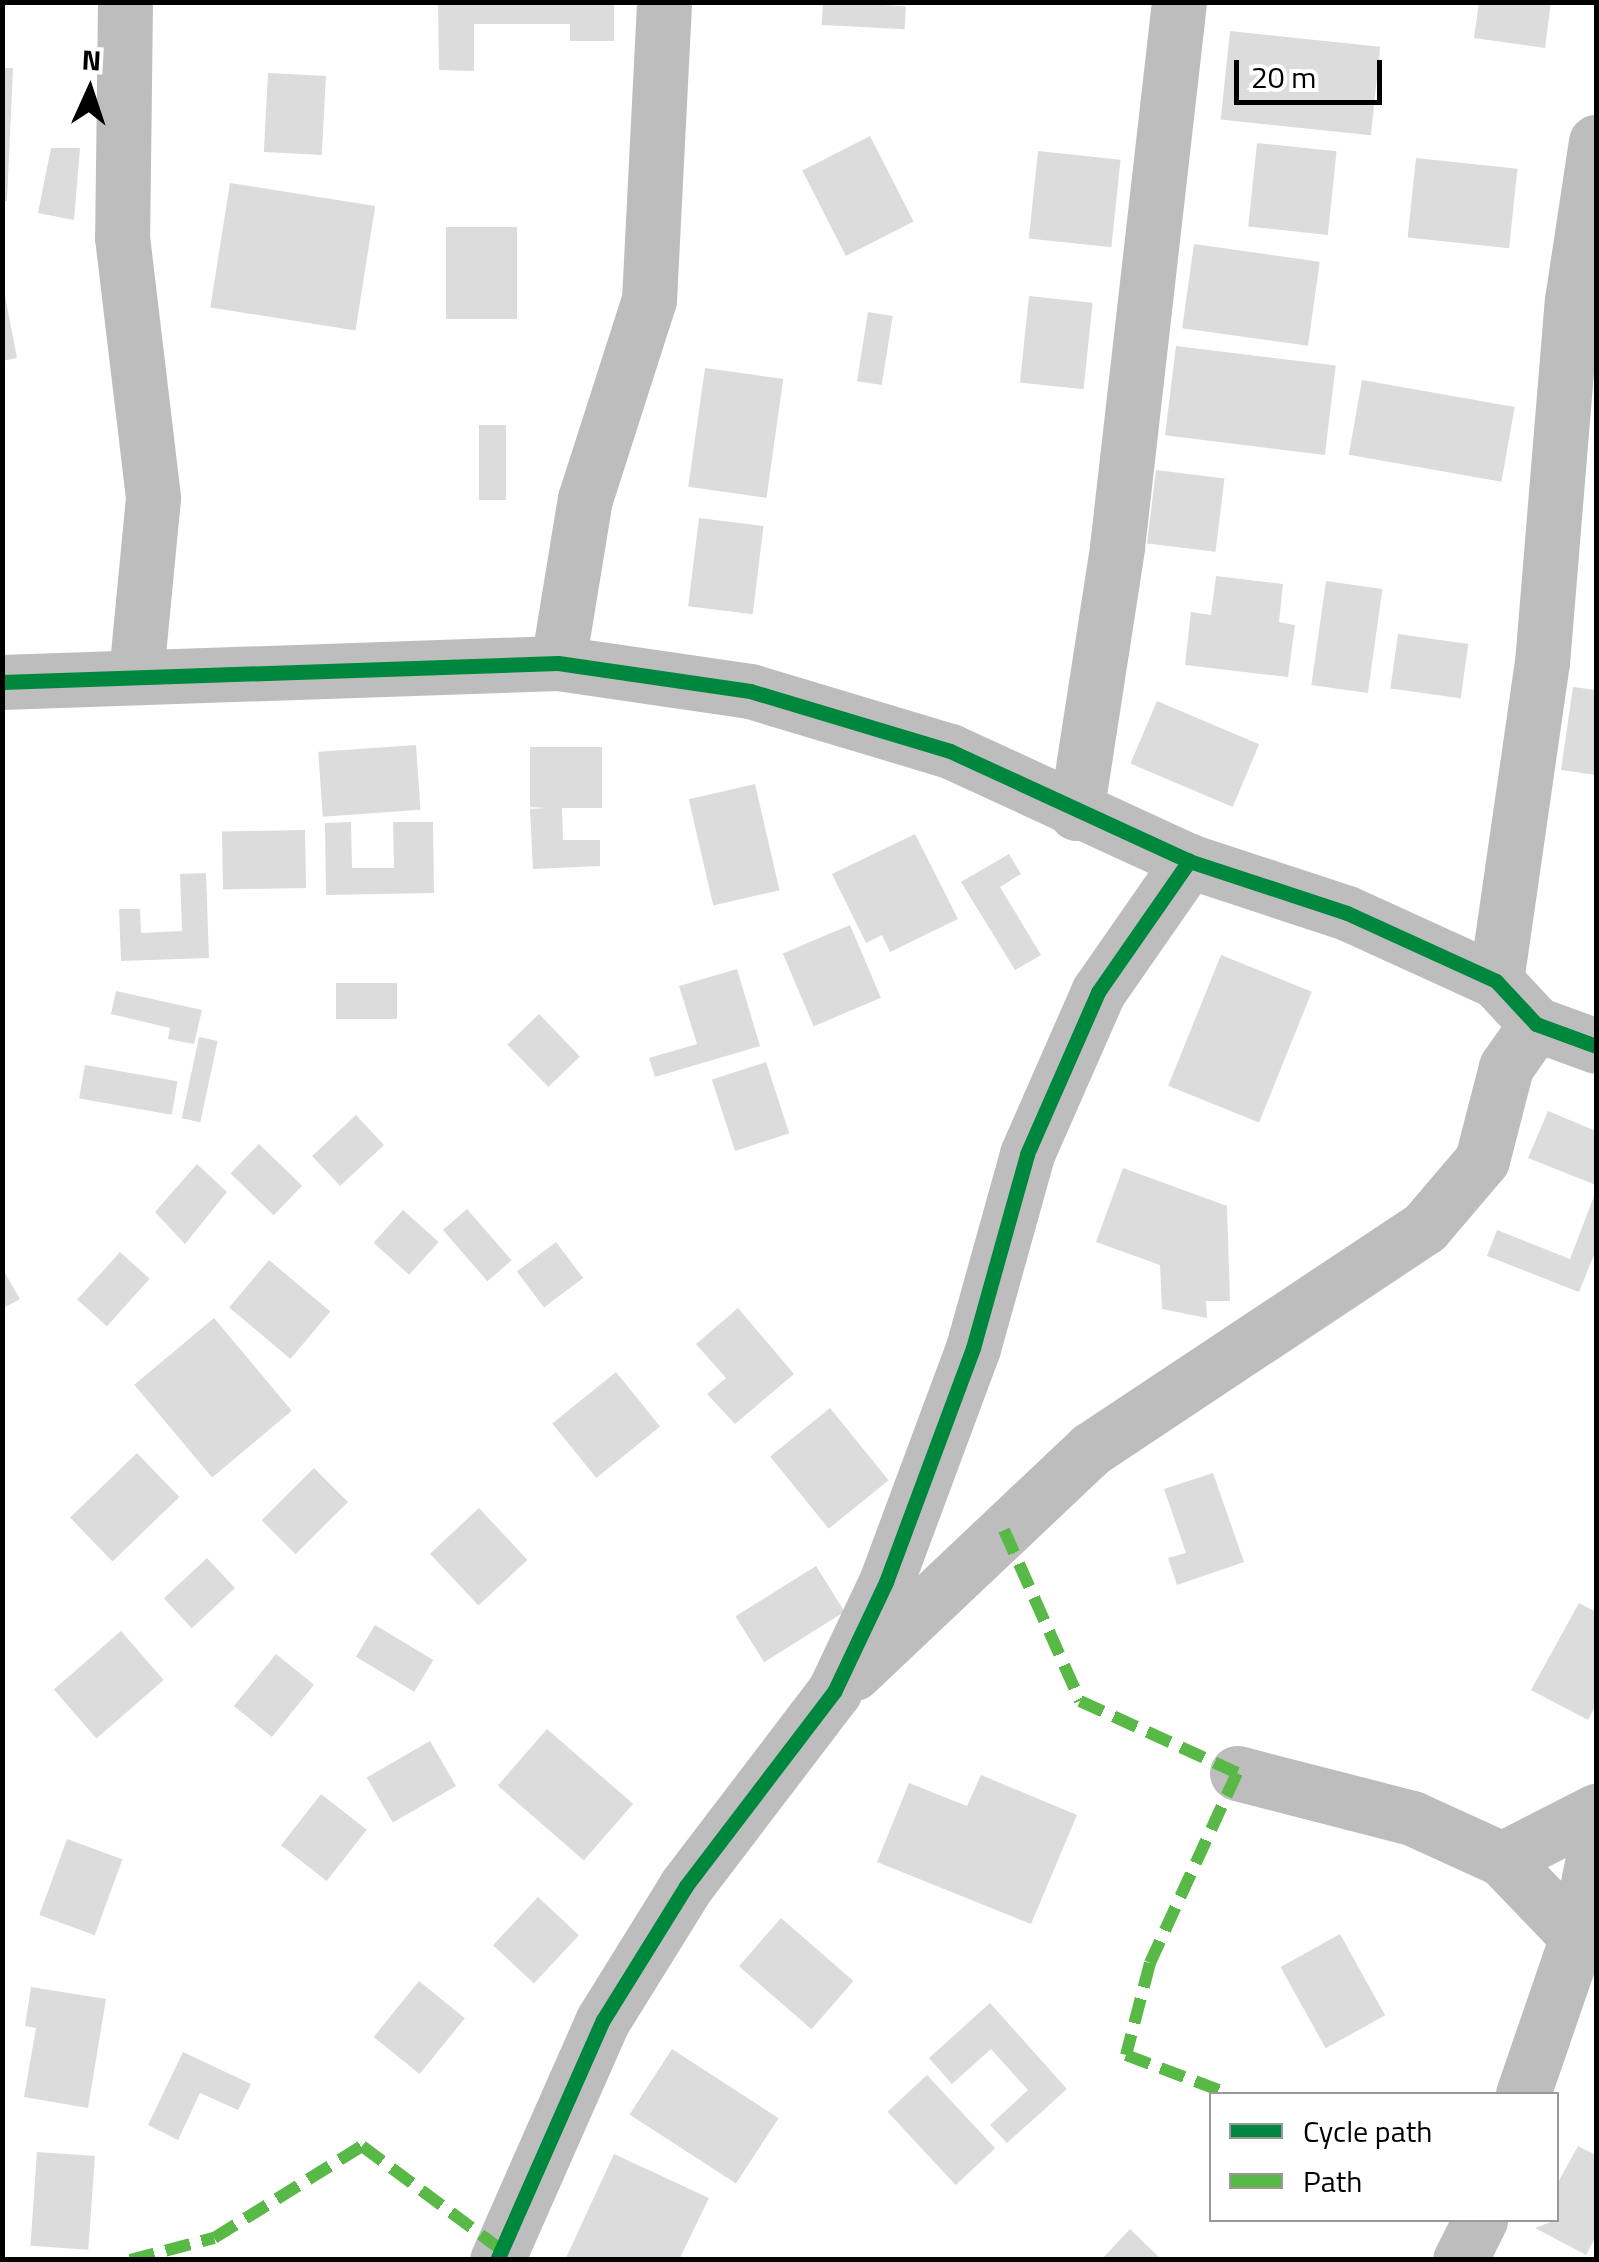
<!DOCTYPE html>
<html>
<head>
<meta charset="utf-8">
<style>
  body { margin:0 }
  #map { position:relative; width:1599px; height:2262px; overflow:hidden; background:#fff; font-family:"Titillium Web",sans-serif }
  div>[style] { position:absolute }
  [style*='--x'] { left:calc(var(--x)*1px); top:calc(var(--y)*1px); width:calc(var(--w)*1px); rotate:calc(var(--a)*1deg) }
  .building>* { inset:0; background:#dcdcdc; transform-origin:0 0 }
  .minor>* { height:55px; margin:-27.5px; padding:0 27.5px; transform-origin:27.5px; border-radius:27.5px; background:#bdbdbd }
  .quiet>* { height:12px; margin-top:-6px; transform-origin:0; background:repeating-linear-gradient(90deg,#58b947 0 25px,transparent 0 37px) }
  .cycleway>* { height:15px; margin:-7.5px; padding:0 7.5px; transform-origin:7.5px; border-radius:7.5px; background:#00873e }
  span { translate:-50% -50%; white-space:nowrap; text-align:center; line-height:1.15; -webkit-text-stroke:9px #fff; paint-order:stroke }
  .frame { position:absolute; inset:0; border:5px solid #000; pointer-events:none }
  .legend { position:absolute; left:1209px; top:2092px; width:350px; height:130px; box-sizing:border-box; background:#fff; border:2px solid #999; margin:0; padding:12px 18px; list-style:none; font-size:30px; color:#000 }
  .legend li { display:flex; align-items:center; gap:20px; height:50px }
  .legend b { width:50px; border:2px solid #999 }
  .north { position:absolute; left:40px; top:40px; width:100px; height:100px; -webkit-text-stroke:8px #fff; paint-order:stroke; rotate:3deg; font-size:28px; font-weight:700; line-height:40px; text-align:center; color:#000 }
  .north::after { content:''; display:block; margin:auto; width:35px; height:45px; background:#000; clip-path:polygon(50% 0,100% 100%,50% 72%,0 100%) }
  .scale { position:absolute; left:1234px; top:60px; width:148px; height:45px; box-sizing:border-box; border:5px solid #000; border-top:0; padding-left:12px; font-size:30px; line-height:35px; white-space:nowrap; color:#000; -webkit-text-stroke:8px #fff; paint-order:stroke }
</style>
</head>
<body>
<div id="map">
  <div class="building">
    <i style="clip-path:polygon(438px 2px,614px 2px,614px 41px,570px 41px,570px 24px,474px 24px,474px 71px,439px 70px)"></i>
    <i style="left:823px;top:2px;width:83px;height:23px;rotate:3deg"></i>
    <i style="clip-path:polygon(1479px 2px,1551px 2px,1545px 48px,1474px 38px)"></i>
    <i style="left:1230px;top:31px;width:151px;height:89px;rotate:6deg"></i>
    <i style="clip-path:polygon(2px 68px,13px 68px,7px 201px,2px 201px)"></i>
    <i style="left:268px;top:73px;width:58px;height:79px;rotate:3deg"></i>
    <i style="left:870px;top:136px;width:96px;height:76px;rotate:63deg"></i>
    <i style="left:1257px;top:143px;width:80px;height:84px;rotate:6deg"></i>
    <i style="clip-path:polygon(51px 148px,80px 148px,74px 220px,38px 213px)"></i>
    <i style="left:1038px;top:151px;width:83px;height:88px;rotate:6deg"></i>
    <i style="left:1416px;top:158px;width:102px;height:80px;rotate:6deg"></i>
    <i style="left:230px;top:183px;width:147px;height:126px;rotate:9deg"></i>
    <i style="left:446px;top:227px;width:71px;height:92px"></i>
    <i style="left:1194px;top:244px;width:127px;height:85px;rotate:8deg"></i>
    <i style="clip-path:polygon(4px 291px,17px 358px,2px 361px,2px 292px)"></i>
    <i style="left:1029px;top:296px;width:64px;height:87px;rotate:6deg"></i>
    <i style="left:868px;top:312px;width:25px;height:70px;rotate:9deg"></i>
    <i style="left:1176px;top:346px;width:161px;height:90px;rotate:7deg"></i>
    <i style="left:705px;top:368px;width:79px;height:120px;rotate:8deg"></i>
    <i style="left:1362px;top:380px;width:155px;height:76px;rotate:10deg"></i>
    <i style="left:506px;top:425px;width:75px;height:27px;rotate:90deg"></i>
    <i style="left:1156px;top:470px;width:69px;height:74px;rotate:7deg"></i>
    <i style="left:699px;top:518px;width:65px;height:89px;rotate:7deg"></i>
    <i style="clip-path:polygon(1216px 576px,1283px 584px,1279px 622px,1295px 625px,1288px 677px,1185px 665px,1191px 612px,1211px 615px)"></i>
    <i style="left:1326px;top:581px;width:57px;height:105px;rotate:8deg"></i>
    <i style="left:1398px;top:634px;width:71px;height:55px;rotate:8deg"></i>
    <i style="clip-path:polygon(1573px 687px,1596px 690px,1596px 775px,1561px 770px)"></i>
    <i style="left:1157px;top:701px;width:111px;height:68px;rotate:23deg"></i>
    <i style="left:416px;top:745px;width:65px;height:98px;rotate:86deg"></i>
    <i style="clip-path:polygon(530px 747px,602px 747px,602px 808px,562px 808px,563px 840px,600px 840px,600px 866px,533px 869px,530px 809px,546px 808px,530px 807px)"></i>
    <i style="left:755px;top:784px;width:109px;height:68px;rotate:77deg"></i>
    <i style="clip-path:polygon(351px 822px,352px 868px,394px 868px,393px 822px,433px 822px,434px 893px,326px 895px,325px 823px)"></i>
    <i style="left:305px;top:830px;width:58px;height:83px;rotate:89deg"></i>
    <i style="clip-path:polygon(915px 834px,958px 919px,890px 952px,882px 935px,866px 943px,832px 874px)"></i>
    <i style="clip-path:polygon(1009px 854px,1021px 874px,1000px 887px,1041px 955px,1015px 970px,961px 882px)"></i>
    <i style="clip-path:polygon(206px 873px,209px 958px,121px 961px,119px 909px,140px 909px,141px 933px,182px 931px,180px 874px)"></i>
    <i style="left:850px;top:925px;width:79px;height:73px;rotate:67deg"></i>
    <i style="left:1221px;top:955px;width:98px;height:141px;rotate:22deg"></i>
    <i style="clip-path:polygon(737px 969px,760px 1046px,655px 1077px,649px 1058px,697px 1044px,679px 986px)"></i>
    <i style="left:336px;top:983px;width:61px;height:36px"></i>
    <i style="clip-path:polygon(116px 991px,202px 1010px,194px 1044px,168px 1039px,170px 1028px,111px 1014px)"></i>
    <i style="left:539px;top:1014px;width:59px;height:44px;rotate:46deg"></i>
    <i style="left:199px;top:1037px;width:19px;height:83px;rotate:12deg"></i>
    <i style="left:766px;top:1062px;width:75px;height:57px;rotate:72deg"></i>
    <i style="left:85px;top:1065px;width:94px;height:34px;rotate:10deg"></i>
    <i style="clip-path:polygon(1548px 1111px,1596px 1131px,1596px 1185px,1528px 1158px)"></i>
    <i style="left:356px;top:1115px;width:41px;height:60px;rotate:47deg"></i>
    <i style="left:259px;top:1144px;width:60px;height:41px;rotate:44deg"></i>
    <i style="clip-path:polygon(197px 1164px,227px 1192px,185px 1244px,155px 1212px)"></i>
    <i style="clip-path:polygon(1123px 1168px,1227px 1206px,1230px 1301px,1206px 1301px,1207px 1318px,1162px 1309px,1160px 1265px,1096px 1242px)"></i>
    <i style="clip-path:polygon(1596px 1191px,1596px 1250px,1579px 1292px,1487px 1256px,1497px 1230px,1570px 1259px)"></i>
    <i style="left:467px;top:1209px;width:68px;height:32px;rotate:49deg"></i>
    <i style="left:403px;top:1210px;width:48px;height:44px;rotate:42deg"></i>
    <i style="left:556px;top:1242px;width:45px;height:49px;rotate:53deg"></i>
    <i style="left:120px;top:1252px;width:40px;height:64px;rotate:42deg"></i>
    <i style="left:269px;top:1260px;width:80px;height:62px;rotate:40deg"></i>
    <i style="clip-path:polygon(2px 1268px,20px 1299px,2px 1309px)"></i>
    <i style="clip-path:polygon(738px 1308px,794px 1374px,735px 1424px,707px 1394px,726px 1378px,696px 1344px)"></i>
    <i style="left:214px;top:1318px;width:121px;height:104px;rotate:50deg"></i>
    <i style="left:616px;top:1372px;width:70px;height:82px;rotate:51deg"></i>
    <i style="left:830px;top:1408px;width:93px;height:77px;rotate:51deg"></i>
    <i style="left:137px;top:1453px;width:61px;height:93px;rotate:46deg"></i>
    <i style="left:314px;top:1468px;width:48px;height:74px;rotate:45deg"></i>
    <i style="clip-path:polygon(1213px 1473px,1244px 1562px,1177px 1585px,1168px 1558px,1186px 1553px,1164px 1489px)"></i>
    <i style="left:479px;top:1508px;width:71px;height:67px;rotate:47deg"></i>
    <i style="left:207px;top:1558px;width:41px;height:59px;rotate:47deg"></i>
    <i style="left:816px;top:1566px;width:54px;height:95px;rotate:58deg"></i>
    <i style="clip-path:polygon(1579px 1603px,1596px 1612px,1596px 1705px,1588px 1720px,1531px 1690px)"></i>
    <i style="left:375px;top:1625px;width:68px;height:37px;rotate:31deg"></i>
    <i style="left:121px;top:1631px;width:65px;height:89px;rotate:49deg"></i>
    <i style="left:276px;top:1654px;width:49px;height:67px;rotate:39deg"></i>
    <i style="left:547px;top:1729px;width:114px;height:75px;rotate:41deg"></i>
    <i style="left:430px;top:1741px;width:52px;height:73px;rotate:60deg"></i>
    <i style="clip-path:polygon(981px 1775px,1077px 1815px,1031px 1924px,877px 1862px,909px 1783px,967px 1806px)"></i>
    <i style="left:321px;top:1794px;width:58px;height:65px;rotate:38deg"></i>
    <i style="left:67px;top:1839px;width:59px;height:81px;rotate:20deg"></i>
    <i style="left:538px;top:1897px;width:56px;height:66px;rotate:43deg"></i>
    <i style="left:781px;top:1918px;width:96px;height:64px;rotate:41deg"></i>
    <i style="left:1340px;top:1934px;width:93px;height:68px;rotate:61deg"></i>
    <i style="left:419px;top:1981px;width:59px;height:72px;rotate:39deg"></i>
    <i style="clip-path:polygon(31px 1987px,106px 1999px,88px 2108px,24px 2097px,36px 2028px,25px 2026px)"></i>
    <i style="clip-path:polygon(990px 2003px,1067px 2089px,1007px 2143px,990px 2125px,1028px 2090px,991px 2049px,952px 2084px,929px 2058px)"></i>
    <i style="left:672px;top:2049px;width:127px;height:78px;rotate:33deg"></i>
    <i style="clip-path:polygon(183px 2052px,251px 2084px,238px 2110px,200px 2093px,178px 2140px,148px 2125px)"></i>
    <i style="left:927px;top:2075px;width:100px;height:54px;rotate:47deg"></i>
    <i style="clip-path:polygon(1578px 2146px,1596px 2155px,1596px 2236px,1586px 2255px,1535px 2228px,1556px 2220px,1556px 2186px)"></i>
    <i style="left:37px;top:2152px;width:58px;height:94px;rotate:4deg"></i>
    <i style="clip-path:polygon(614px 2154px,709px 2198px,679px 2260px,565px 2260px)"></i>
    <i style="clip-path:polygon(1130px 2229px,1162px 2260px,1101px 2260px)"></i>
  </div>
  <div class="minor">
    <i style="--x:125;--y:2;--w:235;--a:90.7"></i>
    <i style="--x:122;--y:237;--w:263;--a:83.2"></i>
    <i style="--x:153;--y:498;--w:177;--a:95.5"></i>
    <i style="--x:558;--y:663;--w:166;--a:-80.7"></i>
    <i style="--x:585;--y:499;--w:209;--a:-72.2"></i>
    <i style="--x:649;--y:300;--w:298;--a:-87.1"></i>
    <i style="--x:2;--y:682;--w:556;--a:-1.96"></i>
    <i style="--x:558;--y:663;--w:194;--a:8.3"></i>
    <i style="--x:750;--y:691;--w:209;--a:16.7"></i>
    <i style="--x:950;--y:751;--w:263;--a:24.7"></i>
    <i style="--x:1189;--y:861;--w:166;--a:18.2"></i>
    <i style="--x:1347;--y:913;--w:164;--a:24.5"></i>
    <i style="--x:1496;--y:981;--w:59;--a:47.1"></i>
    <i style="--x:1536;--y:1024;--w:64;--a:20.1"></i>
    <i style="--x:1076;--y:813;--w:269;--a:-81.2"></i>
    <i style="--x:1117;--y:547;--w:549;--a:-83.51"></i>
    <i style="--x:1496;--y:981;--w:321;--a:-81.8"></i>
    <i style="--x:1542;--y:663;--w:364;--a:-85.3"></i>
    <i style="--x:1572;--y:300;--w:160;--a:-81.4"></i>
    <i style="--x:854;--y:1673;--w:326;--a:-43.4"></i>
    <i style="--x:1091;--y:1449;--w:401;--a:-33.6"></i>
    <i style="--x:1425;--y:1227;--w:88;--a:-49.6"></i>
    <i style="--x:1482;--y:1160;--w:96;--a:-75.5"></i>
    <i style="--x:1506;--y:1067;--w:52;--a:-55.1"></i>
    <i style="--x:1237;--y:1773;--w:181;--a:14.4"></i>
    <i style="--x:1412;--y:1818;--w:99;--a:24.5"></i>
    <i style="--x:1502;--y:1859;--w:108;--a:46.1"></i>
    <i style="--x:1502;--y:1859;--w:106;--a:-27.1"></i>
    <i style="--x:1523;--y:2094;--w:166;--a:-71"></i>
    <i style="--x:1577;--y:1937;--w:95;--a:-78.5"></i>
    <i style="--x:497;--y:2260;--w:262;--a:-66.2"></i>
    <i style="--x:603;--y:2020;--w:158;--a:-58.2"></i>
    <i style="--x:686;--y:1886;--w:244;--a:-52.7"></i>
    <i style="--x:834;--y:1692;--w:122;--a:-64.7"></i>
    <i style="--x:886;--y:1582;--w:250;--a:-69.6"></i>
    <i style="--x:973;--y:1348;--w:201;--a:-74.4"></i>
    <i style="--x:1027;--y:1154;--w:177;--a:-66.3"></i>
    <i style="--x:1098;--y:992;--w:160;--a:-55.2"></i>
    <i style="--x:1460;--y:2260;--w:45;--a:-63.4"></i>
  </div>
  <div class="quiet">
    <i style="--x:1004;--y:1530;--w:187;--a:66"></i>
    <i style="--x:1080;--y:1701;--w:173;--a:24.6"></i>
    <i style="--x:1237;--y:1773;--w:209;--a:114.6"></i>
    <i style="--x:1150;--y:1963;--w:95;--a:104.6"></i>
    <i style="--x:1126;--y:2055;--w:110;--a:20.7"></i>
    <i style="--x:130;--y:2260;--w:87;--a:-14.7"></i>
    <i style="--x:214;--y:2238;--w:174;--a:-31.9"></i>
    <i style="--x:362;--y:2146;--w:171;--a:36.7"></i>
  </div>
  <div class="cycleway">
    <i style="--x:2;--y:682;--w:556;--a:-1.96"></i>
    <i style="--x:558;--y:663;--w:194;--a:8.3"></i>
    <i style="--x:750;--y:691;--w:209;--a:16.7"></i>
    <i style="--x:950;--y:751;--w:263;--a:24.7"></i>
    <i style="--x:1189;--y:861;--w:166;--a:18.2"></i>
    <i style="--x:1347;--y:913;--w:164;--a:24.5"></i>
    <i style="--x:1496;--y:981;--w:59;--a:47.1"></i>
    <i style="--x:1536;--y:1024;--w:64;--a:20.1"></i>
    <i style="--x:497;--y:2260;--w:262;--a:-66.2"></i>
    <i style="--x:603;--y:2020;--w:158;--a:-58.2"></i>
    <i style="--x:686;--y:1886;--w:244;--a:-52.7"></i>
    <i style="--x:834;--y:1692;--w:122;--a:-64.7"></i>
    <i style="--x:886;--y:1582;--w:250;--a:-69.6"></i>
    <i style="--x:973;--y:1348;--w:201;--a:-74.4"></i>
    <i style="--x:1027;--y:1154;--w:177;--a:-66.3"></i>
    <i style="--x:1098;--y:992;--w:160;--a:-55.2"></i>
  </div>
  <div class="frame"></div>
  <ul class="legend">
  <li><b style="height:12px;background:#00873e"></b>Cycle path</li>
  <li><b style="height:12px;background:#58b947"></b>Path</li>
  </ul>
  <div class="north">N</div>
  <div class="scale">20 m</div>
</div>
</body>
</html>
